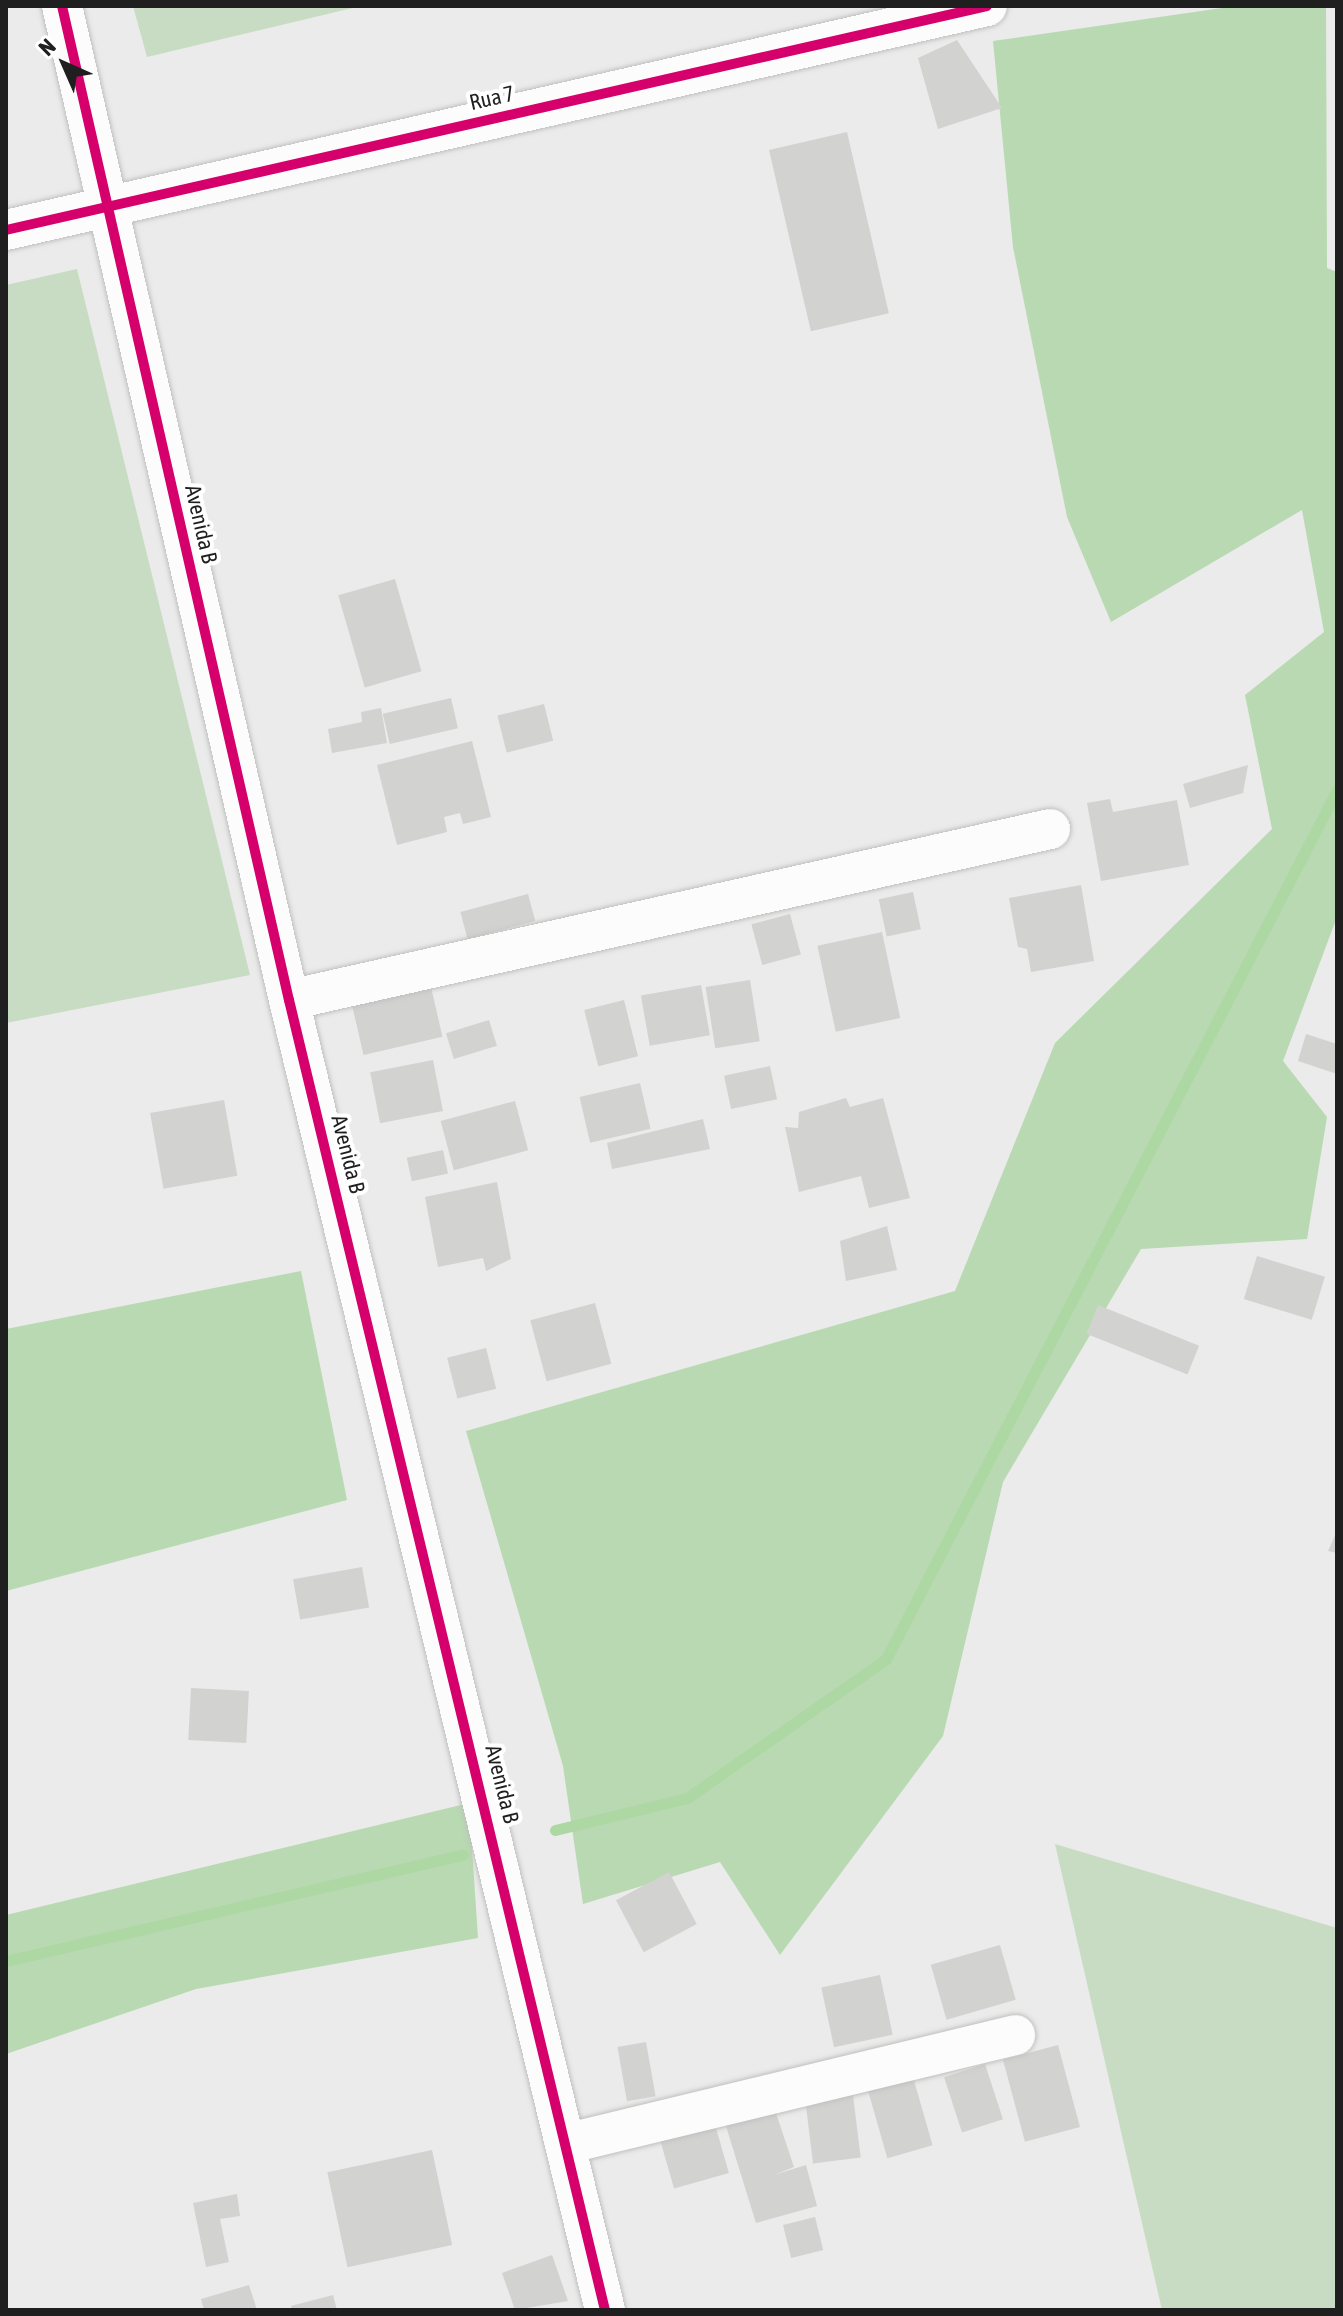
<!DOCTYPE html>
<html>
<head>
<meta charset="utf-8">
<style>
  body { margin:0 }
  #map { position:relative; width:1343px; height:2316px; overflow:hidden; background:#eaebea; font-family:"Asap Condensed",sans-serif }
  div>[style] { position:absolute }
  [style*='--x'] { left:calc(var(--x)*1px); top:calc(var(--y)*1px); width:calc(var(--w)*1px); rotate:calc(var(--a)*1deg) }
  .green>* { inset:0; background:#c7dcc2 }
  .forest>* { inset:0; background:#b8d9b1 }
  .stream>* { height:11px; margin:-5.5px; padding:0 5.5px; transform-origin:5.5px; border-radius:5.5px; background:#add7a3 }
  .building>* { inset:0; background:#d2d2d1; transform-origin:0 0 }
  .roads { filter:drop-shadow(0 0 2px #bfc0bf) drop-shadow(0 0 2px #bfc0bf) }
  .minor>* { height:40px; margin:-20px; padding:0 20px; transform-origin:20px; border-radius:20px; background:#fcfcfc }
  .cycleway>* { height:10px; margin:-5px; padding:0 5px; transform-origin:5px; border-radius:5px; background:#d6006c }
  span { translate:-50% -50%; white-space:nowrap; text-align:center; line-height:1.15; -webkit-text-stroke:8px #fff; paint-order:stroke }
  .street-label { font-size:22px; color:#1e1f1e }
  .frame { position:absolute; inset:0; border:8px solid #1e1f1e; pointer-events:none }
  .north { position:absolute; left:24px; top:24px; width:80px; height:80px; -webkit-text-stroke:6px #fff; paint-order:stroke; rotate:315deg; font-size:22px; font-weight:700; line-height:32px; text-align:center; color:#1e1f1e }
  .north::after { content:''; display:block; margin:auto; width:28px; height:36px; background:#1e1f1e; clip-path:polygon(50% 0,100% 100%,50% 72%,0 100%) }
</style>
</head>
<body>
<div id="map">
  <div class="green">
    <i style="clip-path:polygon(133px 6px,361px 6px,147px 57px)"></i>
    <i style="clip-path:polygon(77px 269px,250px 975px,6px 1023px,6px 285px)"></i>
    <i style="clip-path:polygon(1055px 1844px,1337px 1928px,1337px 2310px,1162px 2310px)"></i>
  </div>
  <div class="forest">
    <i style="clip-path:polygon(1236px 6px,1326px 6px,1327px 268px,1337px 272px,1337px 917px,1283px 1061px,1327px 1117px,1307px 1239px,1141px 1249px,1003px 1482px,943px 1736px,780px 1955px,720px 1862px,583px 1904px,563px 1766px,466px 1431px,955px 1291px,1055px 1043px,1272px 829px,1245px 695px,1324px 632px,1302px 510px,1111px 622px,1067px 517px,1013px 247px,993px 41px)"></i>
    <i style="clip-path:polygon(301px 1271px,347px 1500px,6px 1591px,6px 1329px)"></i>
    <i style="clip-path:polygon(469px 1803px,478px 1938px,196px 1989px,6px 2054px,6px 1915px)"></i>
  </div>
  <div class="stream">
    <i style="--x:555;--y:1830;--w:136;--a:-13.6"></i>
    <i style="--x:687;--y:1798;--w:243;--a:-34.9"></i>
    <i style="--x:886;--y:1659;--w:979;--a:-62.57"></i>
    <i style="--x:6;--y:1961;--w:469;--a:-13.1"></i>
  </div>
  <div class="building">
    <i style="clip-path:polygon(957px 40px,1002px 108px,938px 129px,918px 58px)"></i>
    <i style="left:847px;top:132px;width:186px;height:80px;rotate:77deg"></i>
    <i style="left:395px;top:579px;width:96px;height:59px;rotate:74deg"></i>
    <i style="left:451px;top:698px;width:31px;height:70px;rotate:77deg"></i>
    <i style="left:544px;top:704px;width:38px;height:48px;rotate:76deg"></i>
    <i style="clip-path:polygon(381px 708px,387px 743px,332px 753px,328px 729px,362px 722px,361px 712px)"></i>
    <i style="clip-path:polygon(472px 741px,491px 817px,463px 824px,460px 813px,444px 817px,447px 832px,397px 845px,377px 765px)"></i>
    <i style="clip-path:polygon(1248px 765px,1243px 793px,1190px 808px,1183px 784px)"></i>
    <i style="clip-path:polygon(1110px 799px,1113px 812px,1177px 800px,1189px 865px,1101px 881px,1087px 803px)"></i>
    <i style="clip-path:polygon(1081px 885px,1094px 961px,1031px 972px,1027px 949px,1018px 947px,1009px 898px)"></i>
    <i style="left:913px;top:892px;width:38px;height:35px;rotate:78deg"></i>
    <i style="left:528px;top:894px;width:28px;height:70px;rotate:75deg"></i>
    <i style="left:790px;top:914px;width:42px;height:40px;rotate:75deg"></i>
    <i style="left:882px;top:932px;width:88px;height:66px;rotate:78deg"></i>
    <i style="left:750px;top:980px;width:62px;height:45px;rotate:81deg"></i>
    <i style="left:701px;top:985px;width:51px;height:61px;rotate:80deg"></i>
    <i style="left:431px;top:987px;width:51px;height:81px;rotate:77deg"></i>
    <i style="left:624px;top:1000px;width:58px;height:41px;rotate:76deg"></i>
    <i style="left:489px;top:1020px;width:27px;height:45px;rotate:73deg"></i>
    <i style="clip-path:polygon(1306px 1034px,1337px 1044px,1337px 1074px,1298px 1061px)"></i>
    <i style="left:433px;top:1060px;width:52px;height:64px;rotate:79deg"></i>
    <i style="left:770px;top:1066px;width:34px;height:47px;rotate:78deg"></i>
    <i style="left:640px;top:1083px;width:47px;height:62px;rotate:77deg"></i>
    <i style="clip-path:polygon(846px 1098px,850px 1107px,883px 1098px,910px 1198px,869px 1208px,861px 1176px,799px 1192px,785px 1127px,798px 1128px,799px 1112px)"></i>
    <i style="left:224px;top:1100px;width:77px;height:75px;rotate:80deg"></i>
    <i style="left:515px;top:1101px;width:51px;height:77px;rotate:75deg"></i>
    <i style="clip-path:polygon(703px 1119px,710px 1149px,612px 1169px,607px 1143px)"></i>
    <i style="left:443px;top:1150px;width:24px;height:37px;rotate:78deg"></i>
    <i style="clip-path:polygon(497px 1182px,511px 1259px,486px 1271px,483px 1258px,438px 1267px,425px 1197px)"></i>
    <i style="clip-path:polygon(887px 1226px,897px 1270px,846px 1281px,840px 1241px)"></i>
    <i style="left:1257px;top:1256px;width:71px;height:45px;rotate:17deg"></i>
    <i style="left:595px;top:1303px;width:63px;height:67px;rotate:75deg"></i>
    <i style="left:1098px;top:1305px;width:109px;height:31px;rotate:22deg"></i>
    <i style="left:486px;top:1348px;width:42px;height:40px;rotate:76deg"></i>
    <i style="clip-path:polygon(1337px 1531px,1337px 1553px,1328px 1551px)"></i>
    <i style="left:362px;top:1567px;width:41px;height:70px;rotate:80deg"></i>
    <i style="left:191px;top:1688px;width:58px;height:52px;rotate:3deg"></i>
    <i style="left:669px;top:1872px;width:59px;height:60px;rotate:62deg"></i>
    <i style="left:1000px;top:1945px;width:57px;height:72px;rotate:74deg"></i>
    <i style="left:880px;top:1975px;width:61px;height:60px;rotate:78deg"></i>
    <i style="left:646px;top:2042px;width:55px;height:29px;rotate:80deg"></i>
    <i style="left:1058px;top:2045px;width:85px;height:57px;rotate:75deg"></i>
    <i style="left:985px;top:2064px;width:58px;height:43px;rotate:72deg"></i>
    <i style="left:913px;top:2077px;width:71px;height:47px;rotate:74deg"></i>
    <i style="left:853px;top:2095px;width:63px;height:48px;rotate:83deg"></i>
    <i style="clip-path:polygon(774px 2107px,794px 2167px,774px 2175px,806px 2165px,817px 2206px,756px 2223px,725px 2123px)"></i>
    <i style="left:714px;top:2121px;width:54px;height:57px;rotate:74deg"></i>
    <i style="left:432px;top:2150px;width:97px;height:107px;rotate:78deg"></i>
    <i style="clip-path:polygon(237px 2194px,240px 2216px,220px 2219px,229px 2262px,206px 2267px,193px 2203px)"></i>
    <i style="left:815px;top:2217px;width:34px;height:33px;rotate:76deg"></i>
    <i style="clip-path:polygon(552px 2255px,568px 2301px,515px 2310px,502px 2273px)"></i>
    <i style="clip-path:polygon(249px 2285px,257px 2310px,204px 2310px,201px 2299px)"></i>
    <i style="clip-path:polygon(333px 2295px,337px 2310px,292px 2310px,291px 2306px)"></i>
  </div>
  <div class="roads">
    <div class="minor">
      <i style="--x:62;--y:6;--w:1020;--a:77.14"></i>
      <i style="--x:289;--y:1000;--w:1348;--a:76.44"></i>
      <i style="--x:6;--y:230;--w:1006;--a:-12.86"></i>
      <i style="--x:289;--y:1000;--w:780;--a:-12.66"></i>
      <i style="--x:569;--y:2143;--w:459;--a:-13.6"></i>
    </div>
  </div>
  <div class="cycleway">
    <i style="--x:62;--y:6;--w:1020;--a:77.14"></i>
    <i style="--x:289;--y:1000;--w:1348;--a:76.44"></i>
    <i style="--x:6;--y:230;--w:1006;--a:-12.86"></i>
  </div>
  <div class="street-label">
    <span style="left:492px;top:98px;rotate:-13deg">Rua 7</span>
    <span style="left:201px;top:524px;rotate:77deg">Avenida B</span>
    <span style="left:348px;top:1154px;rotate:76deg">Avenida B</span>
    <span style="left:502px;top:1784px;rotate:76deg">Avenida B</span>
  </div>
  <div class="frame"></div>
  <div class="north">N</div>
</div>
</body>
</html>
